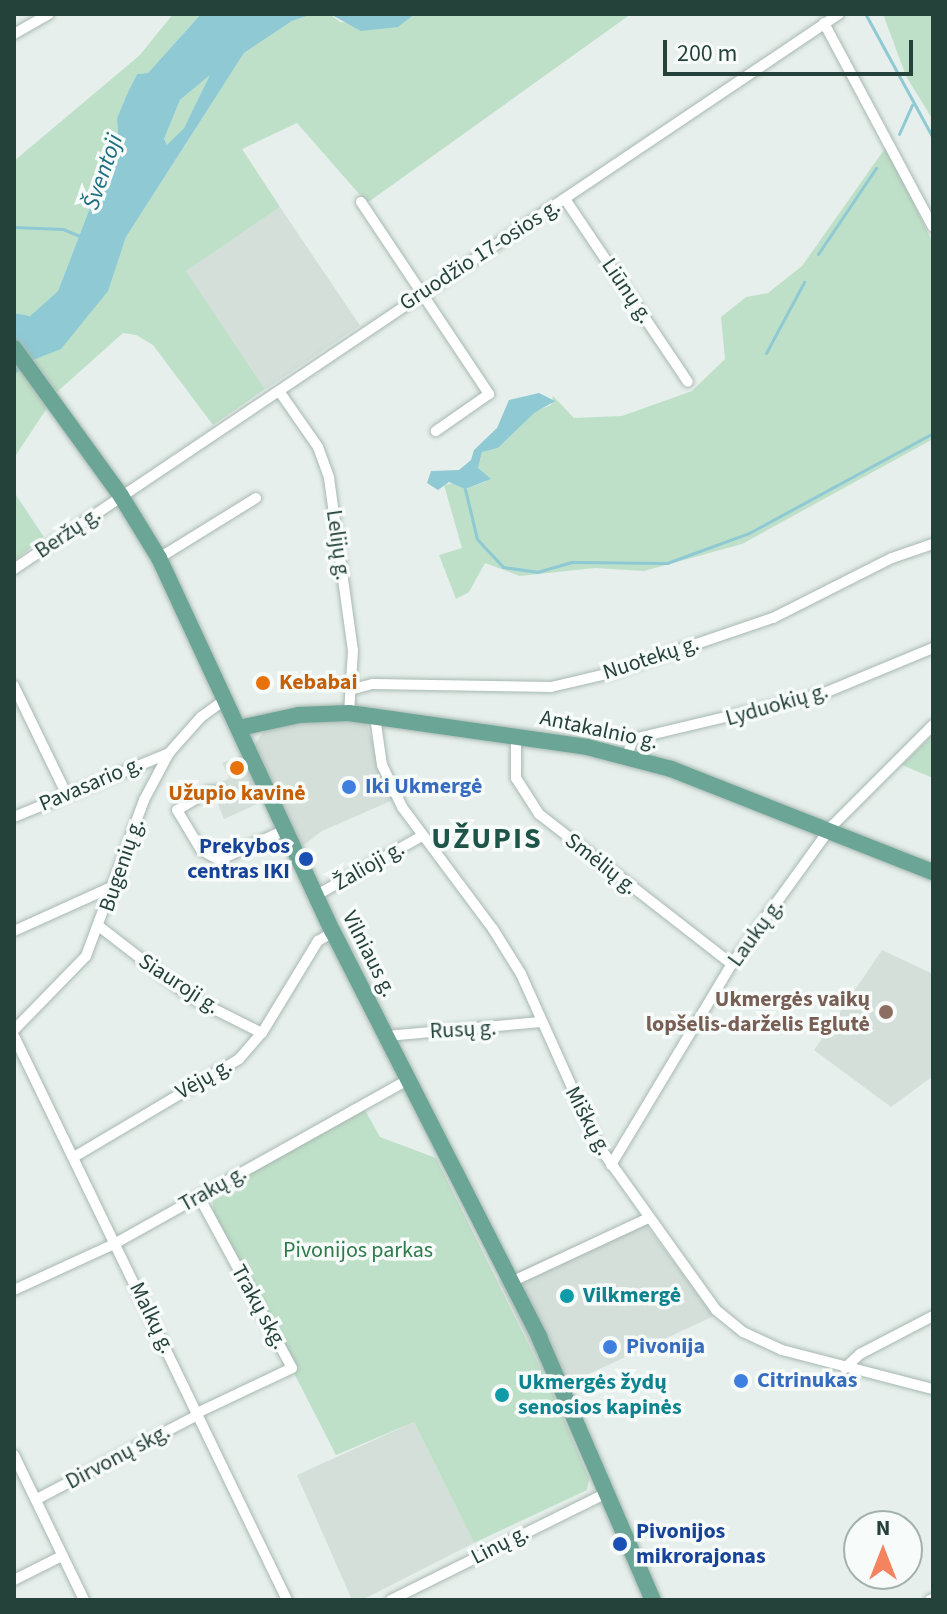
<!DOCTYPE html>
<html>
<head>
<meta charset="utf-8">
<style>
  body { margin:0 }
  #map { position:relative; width:947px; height:1614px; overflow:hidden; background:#e6efeb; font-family:"Source Sans 3",sans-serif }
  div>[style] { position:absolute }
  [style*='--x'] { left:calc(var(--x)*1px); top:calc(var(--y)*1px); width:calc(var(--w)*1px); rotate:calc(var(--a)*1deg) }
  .built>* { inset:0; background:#d4dfda; transform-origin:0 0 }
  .green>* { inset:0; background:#bfe0c8 }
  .water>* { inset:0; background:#8ec9d4 }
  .stream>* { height:3px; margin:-1.5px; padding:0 1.5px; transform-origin:1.5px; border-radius:1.5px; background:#8ec9d4 }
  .roads { filter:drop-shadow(0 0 2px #a8b8b2) drop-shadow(0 0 2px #a8b8b2) }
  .minor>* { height:10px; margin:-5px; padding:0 5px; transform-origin:5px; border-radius:5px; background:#fff }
  .primary>* { height:16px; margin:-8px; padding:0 8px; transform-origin:8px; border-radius:8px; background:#6aa596 }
  .dots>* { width:22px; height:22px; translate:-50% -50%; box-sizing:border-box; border:4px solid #f7fbf9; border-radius:50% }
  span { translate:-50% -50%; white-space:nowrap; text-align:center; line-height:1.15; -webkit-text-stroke:7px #f7fbf9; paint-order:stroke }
  .street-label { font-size:22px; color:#24423a }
  .food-label { font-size:22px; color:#c56008; font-weight:700 }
  .left { translate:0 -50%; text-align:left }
  .shop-label { font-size:22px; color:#366cbe; font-weight:700 }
  .transit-label { font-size:22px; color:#164399; font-weight:700 }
  .right { translate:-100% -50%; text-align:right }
  .education-label { font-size:22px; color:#785e54; font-weight:700 }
  .park-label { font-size:22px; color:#2d7a4b }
  .culture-label { font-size:22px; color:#0d838f; font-weight:700 }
  .water-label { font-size:24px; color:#1c6f80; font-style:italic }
  .district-label { font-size:30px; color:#1f5548; font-weight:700; letter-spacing:2px }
  .frame { position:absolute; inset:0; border:16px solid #24423a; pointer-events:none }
  .north { position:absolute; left:843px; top:1510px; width:80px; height:80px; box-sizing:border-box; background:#f7fbf9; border:2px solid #a3b1ad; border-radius:50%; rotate:0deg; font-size:22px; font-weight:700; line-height:32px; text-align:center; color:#24423a }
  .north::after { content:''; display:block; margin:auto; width:28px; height:36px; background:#f4845f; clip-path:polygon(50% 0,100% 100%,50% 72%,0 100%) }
  .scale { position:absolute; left:663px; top:40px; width:250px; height:36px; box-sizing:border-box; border:4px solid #24423a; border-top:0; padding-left:10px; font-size:24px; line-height:28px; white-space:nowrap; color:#24423a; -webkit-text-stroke:6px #f7fbf9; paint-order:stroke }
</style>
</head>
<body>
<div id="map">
  <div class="built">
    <i style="left:280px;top:207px;width:143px;height:114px;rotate:56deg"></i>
    <i style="clip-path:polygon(316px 719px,365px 720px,393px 800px,322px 831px,300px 848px,255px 744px,264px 731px)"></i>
    <i style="clip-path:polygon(243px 754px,264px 801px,224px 819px,211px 787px,229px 778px,222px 763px)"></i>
    <i style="clip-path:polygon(882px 950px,933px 974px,933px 1076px,891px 1107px,814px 1050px)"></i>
    <i style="clip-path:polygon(640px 1217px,714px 1316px,552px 1391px,498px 1280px)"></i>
    <i style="clip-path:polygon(414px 1422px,474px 1543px,362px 1600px,352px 1600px,297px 1475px)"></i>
  </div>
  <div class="green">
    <i style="clip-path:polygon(173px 14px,201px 14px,148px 73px,137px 74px,128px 92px,117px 118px,118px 135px,58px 291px,30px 316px,14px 313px,14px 161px,140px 55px)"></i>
    <i style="clip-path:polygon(313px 14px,330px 14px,340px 22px,398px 27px,415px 14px,631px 14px,367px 203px,297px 123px,242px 149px,280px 207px,186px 271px,265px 389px,213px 425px,153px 345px,136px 335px,123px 333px,57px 392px,33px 360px,61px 348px,112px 278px,126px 237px,244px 53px,292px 21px)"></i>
    <i style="clip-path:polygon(883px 14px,933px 14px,933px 120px,906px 76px)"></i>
    <i style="clip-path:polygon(211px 74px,184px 128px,167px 146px,164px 139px,180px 100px)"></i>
    <i style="clip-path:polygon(886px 147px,933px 243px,933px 439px,742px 544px,644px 571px,595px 568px,520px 576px,485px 563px,469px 592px,456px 599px,439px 555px,462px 548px,444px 485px,458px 482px,465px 489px,487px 481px,478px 468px,482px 452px,498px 448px,534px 412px,551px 405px,553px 396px,574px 418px,622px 416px,692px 391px,725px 359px,721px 317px,746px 297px,768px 293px,802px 266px)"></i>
    <i style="clip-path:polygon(21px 369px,47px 408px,14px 458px,14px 375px)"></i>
    <i style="clip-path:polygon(14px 492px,44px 537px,14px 561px)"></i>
    <i style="clip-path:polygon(933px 735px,933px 778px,902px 765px)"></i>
    <i style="clip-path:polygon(365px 1110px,380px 1137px,436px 1158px,552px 1391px,589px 1479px,587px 1490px,474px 1543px,414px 1422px,336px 1455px,214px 1217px,212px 1194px)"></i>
  </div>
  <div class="water">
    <i style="clip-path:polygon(evenodd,201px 14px,313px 14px,292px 21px,244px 53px,126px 237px,108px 291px,61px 349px,33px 360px,14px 375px,14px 313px,30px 316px,58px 291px,118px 135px,117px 118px,128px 92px,137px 74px,148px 73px,201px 14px,210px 75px,184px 128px,167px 145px,164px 139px,180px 100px,210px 75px)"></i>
    <i style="clip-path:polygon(330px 14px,350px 16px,415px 14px,398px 27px,361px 31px)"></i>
    <i style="clip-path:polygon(539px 393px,555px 401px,534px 413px,498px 448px,482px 452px,478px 468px,491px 479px,465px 489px,449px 482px,438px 490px,427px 483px,431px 471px,459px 470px,471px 460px,474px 450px,497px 428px,509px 400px)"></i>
  </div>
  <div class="stream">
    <i style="--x:866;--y:15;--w:140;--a:61.4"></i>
    <i style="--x:899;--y:134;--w:32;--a:-66"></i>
    <i style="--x:14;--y:227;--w:49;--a:2.3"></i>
    <i style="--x:63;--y:229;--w:21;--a:23"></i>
    <i style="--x:818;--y:254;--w:104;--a:-56"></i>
    <i style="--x:766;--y:353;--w:81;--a:-61.8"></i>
    <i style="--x:465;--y:489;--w:51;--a:76.5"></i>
    <i style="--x:477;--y:539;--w:38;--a:47"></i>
    <i style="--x:503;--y:567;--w:34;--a:8"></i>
    <i style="--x:537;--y:572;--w:37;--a:-16"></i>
    <i style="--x:573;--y:562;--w:94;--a:0.6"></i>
    <i style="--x:667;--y:563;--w:87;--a:-20.1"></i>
    <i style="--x:749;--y:533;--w:209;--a:-28.5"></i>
  </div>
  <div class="roads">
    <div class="minor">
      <i style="--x:824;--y:23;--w:231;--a:61.9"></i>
      <i style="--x:14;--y:34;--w:40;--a:-29.7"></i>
      <i style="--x:565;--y:199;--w:220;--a:56.1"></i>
      <i style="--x:361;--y:202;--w:231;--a:56.3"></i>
      <i style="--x:489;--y:394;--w:65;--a:145.1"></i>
      <i style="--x:279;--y:391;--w:68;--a:55.1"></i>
      <i style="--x:318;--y:447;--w:33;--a:70"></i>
      <i style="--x:329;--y:478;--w:174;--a:82.1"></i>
      <i style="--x:353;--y:650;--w:63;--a:93.6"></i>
      <i style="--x:159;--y:558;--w:114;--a:-31.7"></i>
      <i style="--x:14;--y:569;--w:994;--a:-33.93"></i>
      <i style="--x:14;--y:686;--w:121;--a:64.1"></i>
      <i style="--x:350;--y:690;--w:24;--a:-15"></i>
      <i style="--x:373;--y:684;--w:178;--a:1"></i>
      <i style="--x:551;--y:687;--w:62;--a:-13.1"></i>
      <i style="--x:611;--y:673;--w:171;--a:-18.8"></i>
      <i style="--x:773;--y:618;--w:133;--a:-26.8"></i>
      <i style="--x:892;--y:558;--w:43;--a:-18.9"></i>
      <i style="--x:375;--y:717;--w:49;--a:81.7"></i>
      <i style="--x:382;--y:765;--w:47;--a:64.5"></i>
      <i style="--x:402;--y:807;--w:152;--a:53.3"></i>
      <i style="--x:493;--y:929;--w:53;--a:58.1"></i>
      <i style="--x:521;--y:974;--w:188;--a:65.8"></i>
      <i style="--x:598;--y:1145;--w:203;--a:54.4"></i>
      <i style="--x:716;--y:1310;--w:35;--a:39"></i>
      <i style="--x:743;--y:1332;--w:43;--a:24.8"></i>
      <i style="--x:782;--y:1350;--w:156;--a:14.5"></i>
      <i style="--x:516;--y:736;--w:42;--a:90"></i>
      <i style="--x:516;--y:778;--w:43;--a:57.4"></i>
      <i style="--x:539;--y:814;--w:244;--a:37.9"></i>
      <i style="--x:627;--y:756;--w:18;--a:-71"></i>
      <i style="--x:633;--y:739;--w:194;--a:-13.4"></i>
      <i style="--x:822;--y:694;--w:120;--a:-22.5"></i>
      <i style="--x:221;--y:791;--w:12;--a:180"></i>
      <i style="--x:209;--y:791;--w:37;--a:149"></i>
      <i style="--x:177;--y:810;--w:47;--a:59"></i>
      <i style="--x:201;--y:850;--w:21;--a:29"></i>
      <i style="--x:219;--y:860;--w:70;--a:-24.4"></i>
      <i style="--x:14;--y:817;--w:168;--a:-22.4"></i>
      <i style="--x:315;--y:896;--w:123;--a:-29.3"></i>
      <i style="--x:100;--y:927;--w:116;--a:37.7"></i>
      <i style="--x:192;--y:998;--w:78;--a:26.6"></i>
      <i style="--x:14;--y:931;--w:112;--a:-24.3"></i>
      <i style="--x:14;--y:1030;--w:103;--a:-45.8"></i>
      <i style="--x:86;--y:956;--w:166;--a:-69.6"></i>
      <i style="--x:144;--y:800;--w:53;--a:-62"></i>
      <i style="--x:169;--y:753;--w:48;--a:-48.4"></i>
      <i style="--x:201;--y:717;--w:32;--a:-36"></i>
      <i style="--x:14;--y:1036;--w:627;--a:64.17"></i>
      <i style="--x:387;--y:1036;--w:154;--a:-5.2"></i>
      <i style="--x:74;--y:1157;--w:192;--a:-30.7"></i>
      <i style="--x:239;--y:1059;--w:35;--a:-49"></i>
      <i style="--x:262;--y:1033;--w:108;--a:-58.7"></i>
      <i style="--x:318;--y:941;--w:17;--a:-31"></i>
      <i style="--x:611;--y:1165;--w:235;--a:-59"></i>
      <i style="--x:732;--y:964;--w:170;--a:-54.1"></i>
      <i style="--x:832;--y:826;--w:143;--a:-45"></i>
      <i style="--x:511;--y:1282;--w:151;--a:-25"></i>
      <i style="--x:14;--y:1290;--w:112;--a:-24.7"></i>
      <i style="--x:116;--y:1243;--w:336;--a:-29.2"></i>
      <i style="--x:845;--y:1368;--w:21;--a:-43"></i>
      <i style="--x:860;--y:1354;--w:82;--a:-27.5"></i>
      <i style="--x:197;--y:1413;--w:105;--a:-25.3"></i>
      <i style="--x:292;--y:1368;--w:195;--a:-118.5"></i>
      <i style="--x:14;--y:1455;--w:161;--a:64.2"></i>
      <i style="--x:37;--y:1499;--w:182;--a:-27.6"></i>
      <i style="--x:14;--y:1580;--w:54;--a:-26.6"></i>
      <i style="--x:391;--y:1600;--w:243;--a:-26.4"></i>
      <i style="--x:930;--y:1600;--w:3;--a:-18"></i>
    </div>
    <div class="primary">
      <i style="--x:14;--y:348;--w:183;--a:54.1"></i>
      <i style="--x:121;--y:496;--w:73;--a:58.5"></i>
      <i style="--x:159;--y:558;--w:412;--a:65.1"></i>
      <i style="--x:333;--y:932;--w:454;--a:63"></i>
      <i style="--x:539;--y:1337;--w:287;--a:66.6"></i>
      <i style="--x:239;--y:728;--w:61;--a:-12.2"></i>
      <i style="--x:299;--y:715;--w:50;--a:-2.3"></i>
      <i style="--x:349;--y:713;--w:240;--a:8.1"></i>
      <i style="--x:587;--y:747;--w:87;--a:14.7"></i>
      <i style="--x:671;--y:769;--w:282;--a:21.5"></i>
    </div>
  </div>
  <div class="dots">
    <i style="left:263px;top:683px;background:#e8710a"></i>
    <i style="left:237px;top:768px;background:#e8710a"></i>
    <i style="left:349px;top:787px;background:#3f7fe0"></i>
    <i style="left:306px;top:859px;background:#1a4fb4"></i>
    <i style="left:886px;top:1012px;background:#8d6e63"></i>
    <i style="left:567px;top:1296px;background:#0f9aa8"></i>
    <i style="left:610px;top:1347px;background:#3f7fe0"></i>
    <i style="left:741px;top:1381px;background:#3f7fe0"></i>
    <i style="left:502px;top:1395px;background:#0f9aa8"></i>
    <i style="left:620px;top:1544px;background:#1a4fb4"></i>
  </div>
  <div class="street-label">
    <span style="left:480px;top:255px;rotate:-33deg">Gruodžio 17-osios g.</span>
    <span style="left:627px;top:291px;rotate:56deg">Liūnų g.</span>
    <span style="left:68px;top:533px;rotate:-34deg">Beržų g.</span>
    <span style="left:338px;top:545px;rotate:82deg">Lelijų g.</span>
    <span style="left:651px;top:658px;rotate:-18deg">Nuotekų g.</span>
    <span style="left:777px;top:705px;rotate:-16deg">Lyduokių g.</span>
    <span style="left:599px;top:730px;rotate:12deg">Antakalnio g.</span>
    <span style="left:91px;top:784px;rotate:-23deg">Pavasario g.</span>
    <span style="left:601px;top:864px;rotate:38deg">Smėlių g.</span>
    <span style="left:122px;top:865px;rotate:-71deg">Bugenių g.</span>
    <span style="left:369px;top:866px;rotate:-30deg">Žalioji g.</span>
    <span style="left:756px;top:933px;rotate:-54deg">Laukų g.</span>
    <span style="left:369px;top:954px;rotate:63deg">Vilniaus g.</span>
    <span style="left:179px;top:984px;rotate:33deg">Siauroji g.</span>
    <span style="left:463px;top:1030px;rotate:-3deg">Rusų g.</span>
    <span style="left:204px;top:1079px;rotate:-30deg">Vėjų g.</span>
    <span style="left:588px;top:1121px;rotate:62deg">Miškų g.</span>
    <span style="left:213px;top:1189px;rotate:-29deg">Trakų g.</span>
    <span style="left:259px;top:1307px;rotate:61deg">Trakų skg.</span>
    <span style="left:152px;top:1318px;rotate:64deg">Malkų g.</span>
    <span style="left:118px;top:1457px;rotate:-28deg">Dirvonų skg.</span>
    <span style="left:500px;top:1545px;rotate:-27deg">Linų g.</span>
  </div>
  <div class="food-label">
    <span class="left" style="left:279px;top:683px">Kebabai</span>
    <span style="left:237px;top:794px">Užupio kavinė</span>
  </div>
  <div class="shop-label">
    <span class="left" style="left:365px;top:787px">Iki Ukmergė</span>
    <span class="left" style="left:626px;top:1347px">Pivonija</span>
    <span class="left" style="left:757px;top:1381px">Citrinukas</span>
  </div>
  <div class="transit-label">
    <span class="right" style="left:290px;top:859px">Prekybos<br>centras IKI</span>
    <span class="left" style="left:636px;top:1544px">Pivonijos<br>mikrorajonas</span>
  </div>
  <div class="education-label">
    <span class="right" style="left:870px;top:1012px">Ukmergės vaikų<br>lopšelis-darželis Eglutė</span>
  </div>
  <div class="park-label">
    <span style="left:358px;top:1251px">Pivonijos parkas</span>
  </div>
  <div class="culture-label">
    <span class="left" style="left:583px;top:1296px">Vilkmergė</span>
    <span class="left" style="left:518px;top:1395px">Ukmergės žydų<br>senosios kapinės</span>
  </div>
  <div class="water-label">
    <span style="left:103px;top:172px;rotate:-71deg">Šventoji</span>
  </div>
  <div class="district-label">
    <span style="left:487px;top:839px">UŽUPIS</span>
  </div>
  <div class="frame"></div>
  <div class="north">N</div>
  <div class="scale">200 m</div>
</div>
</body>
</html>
